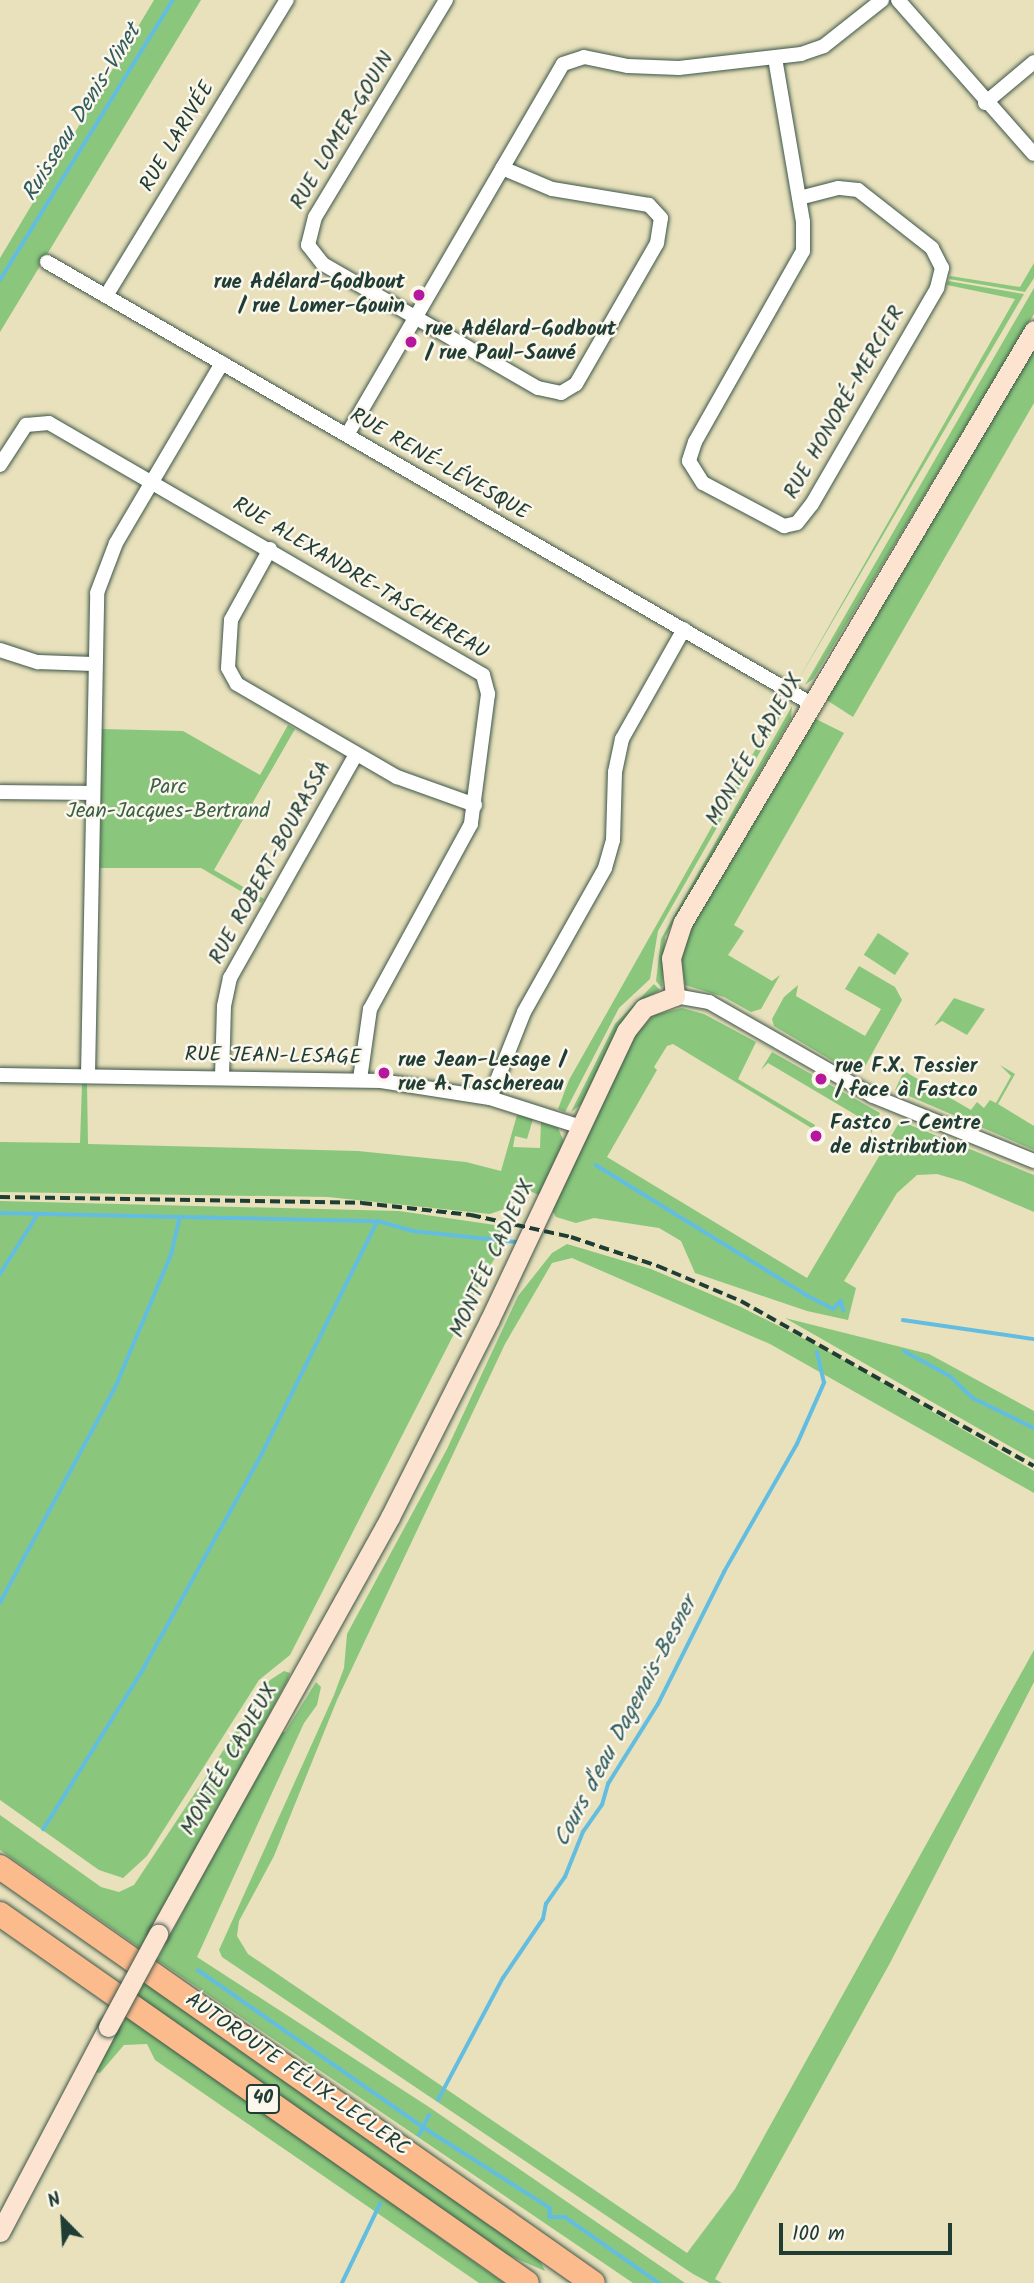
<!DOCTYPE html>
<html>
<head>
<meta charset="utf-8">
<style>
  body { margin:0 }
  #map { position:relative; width:1034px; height:2283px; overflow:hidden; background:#e8e1bc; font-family:Kalam,sans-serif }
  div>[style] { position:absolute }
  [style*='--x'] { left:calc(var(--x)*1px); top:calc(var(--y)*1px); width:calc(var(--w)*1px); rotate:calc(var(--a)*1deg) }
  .green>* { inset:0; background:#8ac77d; transform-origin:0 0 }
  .stream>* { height:3.5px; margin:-1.75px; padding:0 1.75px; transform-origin:1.75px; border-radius:1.75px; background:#63bde1 }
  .roads { filter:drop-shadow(0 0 2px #3d5648) drop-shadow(0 0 2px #3d5648) }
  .street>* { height:14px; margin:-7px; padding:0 7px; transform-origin:7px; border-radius:7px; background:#fff }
  .secondary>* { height:19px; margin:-9.5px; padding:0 9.5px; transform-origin:9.5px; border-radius:9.5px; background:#fde4d1 }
  .highway>* { height:24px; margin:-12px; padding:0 12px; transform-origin:12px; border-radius:12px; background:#fbbb8d }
  .rail>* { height:3.5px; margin-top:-1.75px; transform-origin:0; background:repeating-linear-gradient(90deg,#1f3d34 0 10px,transparent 0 15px) }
  .bridges { filter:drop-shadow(0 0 2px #3d5648) drop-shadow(0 0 2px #3d5648) }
  .secondary-bridge>* { height:19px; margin:-9.5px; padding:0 9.5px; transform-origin:9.5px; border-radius:9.5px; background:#fde4d1 }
  .dots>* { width:19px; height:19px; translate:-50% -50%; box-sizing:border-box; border:4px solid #fbf7ec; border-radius:50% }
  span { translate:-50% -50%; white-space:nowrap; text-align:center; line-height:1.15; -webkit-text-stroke:5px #fbf7ec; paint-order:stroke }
  .shield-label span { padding:2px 5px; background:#fbf7ec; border:2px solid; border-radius:5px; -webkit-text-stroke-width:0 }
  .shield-label { font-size:19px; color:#1f3d34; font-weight:700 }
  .street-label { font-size:21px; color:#1f3d34 }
  .poi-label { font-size:21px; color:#1f3d34; font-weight:700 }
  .right { translate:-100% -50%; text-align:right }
  .left { translate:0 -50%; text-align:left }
  .park-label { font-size:21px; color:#3a6046 }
  .water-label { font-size:23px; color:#305d5f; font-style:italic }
  .north { position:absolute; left:28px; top:2185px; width:70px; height:70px; -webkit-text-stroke:5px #fbf7ec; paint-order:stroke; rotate:336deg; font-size:19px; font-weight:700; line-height:28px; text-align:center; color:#1f3d34 }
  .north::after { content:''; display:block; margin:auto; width:24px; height:32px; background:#1f3d34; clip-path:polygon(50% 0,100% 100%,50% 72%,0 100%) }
  .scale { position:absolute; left:779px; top:2223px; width:173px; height:32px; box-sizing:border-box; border:4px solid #1f3d34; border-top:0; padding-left:9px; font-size:21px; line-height:24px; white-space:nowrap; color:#1f3d34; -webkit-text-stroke:5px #fbf7ec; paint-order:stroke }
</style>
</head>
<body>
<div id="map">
  <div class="green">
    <i style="clip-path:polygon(154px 0,201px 0,0 332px,0 258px)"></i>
    <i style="clip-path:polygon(1034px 263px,1034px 278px,1025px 292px,949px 279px,950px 276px,1020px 287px)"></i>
    <i style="clip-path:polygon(948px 281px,1024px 294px,796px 684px,1015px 299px,947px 285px)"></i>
    <i style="clip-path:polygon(1034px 288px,1034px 314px,813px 679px,805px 685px)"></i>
    <i style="clip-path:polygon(1034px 345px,1034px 403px,853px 717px,825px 699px)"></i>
    <i style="clip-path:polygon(785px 697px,789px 701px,658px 931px,650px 979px,619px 1008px,565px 1112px,558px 1109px,569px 1080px)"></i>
    <i style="clip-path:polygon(792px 706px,791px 718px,665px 937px,662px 988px,656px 981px,661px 939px)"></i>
    <i style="clip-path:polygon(814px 718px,844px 733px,734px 925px,744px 931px,728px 955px,772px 981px,780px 975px,761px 1009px,751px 1012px,724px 997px,685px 985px,680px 946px)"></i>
    <i style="clip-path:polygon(288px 725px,295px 729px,214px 870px,264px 899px,261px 903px,201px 868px,100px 868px,102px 729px,183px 731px,260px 775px)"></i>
    <i style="left:878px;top:933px;width:37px;height:26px;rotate:33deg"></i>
    <i style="clip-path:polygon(859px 966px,895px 987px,902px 1000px,864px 1068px,853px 1073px,774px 1026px,772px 1019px,784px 997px,798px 985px,796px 996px,865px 1036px,881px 1009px,845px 989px)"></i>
    <i style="clip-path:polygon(654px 984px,660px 990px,645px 998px,582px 1104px,571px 1112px,615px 1024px)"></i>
    <i style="clip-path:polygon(954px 998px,985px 1009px,967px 1035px,942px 1021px,934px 1026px)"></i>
    <i style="clip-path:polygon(682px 1008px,704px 1014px,756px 1042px,738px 1079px,815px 1125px,813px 1129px,673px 1044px,667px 1046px,654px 1067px,657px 1070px,607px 1157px,807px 1278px,900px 1121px,1034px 1175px,1034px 1212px,964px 1182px,937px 1174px,917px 1175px,897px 1193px,844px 1281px,856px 1288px,848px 1320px,807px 1311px,695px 1273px,681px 1241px,659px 1228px,594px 1218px,576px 1223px,556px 1217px,552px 1210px,633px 1037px,654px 1015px)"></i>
    <i style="clip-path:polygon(772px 1052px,880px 1113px,871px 1134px,871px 1124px,768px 1063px,761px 1070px)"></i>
    <i style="clip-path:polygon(1000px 1065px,1015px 1074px,998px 1104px,1034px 1126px,1034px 1150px,895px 1090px,904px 1071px,971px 1110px,977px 1102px,984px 1108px,990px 1100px,996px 1103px,1011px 1076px)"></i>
    <i style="clip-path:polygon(87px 1083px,88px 1144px,358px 1151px,466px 1162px,501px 1171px,517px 1115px,533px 1119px,527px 1139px,515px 1136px,513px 1147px,540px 1148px,541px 1122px,558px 1128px,564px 1142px,539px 1195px,525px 1189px,521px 1203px,490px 1214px,328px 1197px,0 1192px,0 1142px,80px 1143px,82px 1084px)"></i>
    <i style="clip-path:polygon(0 1201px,399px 1211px,502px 1226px,504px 1231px,504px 1243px,480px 1283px,290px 1655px,259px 1680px,147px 1856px,123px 1878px,99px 1870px,0 1800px)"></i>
    <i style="clip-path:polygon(567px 1244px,651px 1269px,741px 1307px,832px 1353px,1034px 1471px,1034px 1493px,770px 1344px,572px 1258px,552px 1263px,505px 1344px,337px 1700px,274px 1856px,239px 1921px,237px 1936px,248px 1954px,687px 2253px,735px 2189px,1034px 1650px,1034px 1682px,890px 1963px,715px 2279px,722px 2283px,710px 2283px,693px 2274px,222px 1957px,219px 1950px,334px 1695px,344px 1668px,347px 1634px,447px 1449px,518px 1296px,552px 1253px)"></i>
    <i style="clip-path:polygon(785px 1318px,929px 1354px,1034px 1411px,1034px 1460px)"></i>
    <i style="clip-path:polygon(284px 1671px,290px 1673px,288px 1679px,143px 1950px,0 1850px,0 1815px,101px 1887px,119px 1892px,134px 1885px,270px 1680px)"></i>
    <i style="clip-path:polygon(316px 1682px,321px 1687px,317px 1705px,304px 1723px,197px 1957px,429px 2107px,685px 2283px,633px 2283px,157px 1960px,280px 1732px,285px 1732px)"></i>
    <i style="clip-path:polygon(146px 1979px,539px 2258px,545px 2271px,494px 2249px,136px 1998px)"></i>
    <i style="clip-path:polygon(126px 2017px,274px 2120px,504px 2283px,479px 2283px,155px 2060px,147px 2044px,124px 2045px,100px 2073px,94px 2072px)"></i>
  </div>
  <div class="stream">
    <i style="--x:0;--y:280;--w:329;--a:-58.3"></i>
    <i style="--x:596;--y:1165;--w:249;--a:31.7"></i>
    <i style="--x:808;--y:1296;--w:28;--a:27"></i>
    <i style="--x:833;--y:1309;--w:11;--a:-45"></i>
    <i style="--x:841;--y:1301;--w:10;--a:73"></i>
    <i style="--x:0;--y:1213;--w:179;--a:1.3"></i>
    <i style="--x:378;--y:1221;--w:35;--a:16"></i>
    <i style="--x:412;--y:1231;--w:106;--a:6"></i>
    <i style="--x:0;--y:1274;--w:71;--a:-57.7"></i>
    <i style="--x:903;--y:1320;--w:132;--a:8.3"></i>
    <i style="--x:904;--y:1351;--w:52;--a:28.5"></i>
    <i style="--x:950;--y:1376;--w:32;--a:44"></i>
    <i style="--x:973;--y:1398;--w:68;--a:26.2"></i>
    <i style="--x:0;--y:1603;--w:244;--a:-61.9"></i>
    <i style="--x:115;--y:1388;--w:144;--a:-67.2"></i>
    <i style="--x:171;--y:1255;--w:39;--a:-77"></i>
    <i style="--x:180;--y:1217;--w:198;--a:1.2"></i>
    <i style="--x:378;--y:1221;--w:259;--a:116.4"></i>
    <i style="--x:263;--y:1453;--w:247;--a:118.9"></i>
    <i style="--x:144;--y:1669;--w:189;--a:122"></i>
    <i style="--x:198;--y:1970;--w:274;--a:34.9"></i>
    <i style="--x:423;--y:2127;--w:151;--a:32.5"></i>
    <i style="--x:550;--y:2208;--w:9;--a:90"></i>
    <i style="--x:550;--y:2217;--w:15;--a:0"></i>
    <i style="--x:565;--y:2217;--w:115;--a:35.1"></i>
    <i style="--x:438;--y:2100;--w:138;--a:-62"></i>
    <i style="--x:503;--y:1978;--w:71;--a:-55.9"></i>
    <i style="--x:543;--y:1919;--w:15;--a:-79"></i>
    <i style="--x:546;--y:1904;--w:33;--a:-55"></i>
    <i style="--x:565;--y:1877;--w:48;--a:-68.2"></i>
    <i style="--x:583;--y:1832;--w:33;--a:-55"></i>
    <i style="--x:602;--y:1805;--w:22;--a:-74"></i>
    <i style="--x:608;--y:1784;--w:94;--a:-58"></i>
    <i style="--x:658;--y:1704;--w:148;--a:-63.4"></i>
    <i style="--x:724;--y:1572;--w:147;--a:-60.3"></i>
    <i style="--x:797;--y:1444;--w:67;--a:-66.1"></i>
    <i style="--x:824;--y:1383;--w:31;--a:-103"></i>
    <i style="--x:419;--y:2135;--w:22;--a:-63"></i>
    <i style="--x:342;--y:2283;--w:88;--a:-64.3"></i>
  </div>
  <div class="roads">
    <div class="street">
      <i style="--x:446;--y:0;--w:253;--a:121.1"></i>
      <i style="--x:315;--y:217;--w:29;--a:104"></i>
      <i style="--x:308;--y:245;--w:24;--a:52"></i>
      <i style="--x:323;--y:264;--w:248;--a:30"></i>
      <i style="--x:538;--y:388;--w:24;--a:12"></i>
      <i style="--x:561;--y:393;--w:17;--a:-31"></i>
      <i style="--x:576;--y:384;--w:163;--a:-60.1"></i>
      <i style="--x:657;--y:243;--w:25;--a:-81"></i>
      <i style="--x:661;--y:218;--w:18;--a:-133"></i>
      <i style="--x:649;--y:205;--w:98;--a:-170.6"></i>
      <i style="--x:552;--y:189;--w:54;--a:-157.2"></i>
      <i style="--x:898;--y:0;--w:205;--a:48.6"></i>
      <i style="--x:775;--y:58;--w:166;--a:80.3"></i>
      <i style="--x:803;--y:222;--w:29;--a:90"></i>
      <i style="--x:803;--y:251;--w:219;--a:119.5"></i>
      <i style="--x:695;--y:442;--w:20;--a:108"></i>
      <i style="--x:689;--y:461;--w:26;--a:58"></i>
      <i style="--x:703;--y:483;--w:92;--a:28"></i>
      <i style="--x:784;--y:526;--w:13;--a:-13"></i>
      <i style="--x:797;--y:523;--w:24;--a:-52"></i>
      <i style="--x:812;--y:504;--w:250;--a:-59.9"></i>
      <i style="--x:937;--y:288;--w:21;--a:-76"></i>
      <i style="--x:942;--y:268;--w:22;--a:-117"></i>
      <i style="--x:932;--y:248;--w:94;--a:-141.9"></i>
      <i style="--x:858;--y:190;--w:20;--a:-174"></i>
      <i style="--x:838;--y:188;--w:40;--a:165.6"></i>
      <i style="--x:985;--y:103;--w:64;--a:-39.9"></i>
      <i style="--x:47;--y:262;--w:881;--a:30.03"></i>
      <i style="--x:106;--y:296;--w:347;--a:-58.6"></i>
      <i style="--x:347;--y:435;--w:429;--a:-59.8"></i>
      <i style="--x:563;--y:64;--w:22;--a:-18"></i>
      <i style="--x:584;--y:57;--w:45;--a:11.6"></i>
      <i style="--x:628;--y:66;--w:51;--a:2.2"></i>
      <i style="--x:679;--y:68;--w:123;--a:-6.5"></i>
      <i style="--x:801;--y:54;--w:24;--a:-19"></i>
      <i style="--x:824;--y:46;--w:74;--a:-38.4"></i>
      <i style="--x:0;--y:465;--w:48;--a:-57"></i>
      <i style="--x:26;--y:425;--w:23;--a:-5"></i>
      <i style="--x:49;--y:423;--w:502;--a:30.14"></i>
      <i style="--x:483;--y:675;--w:20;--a:75"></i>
      <i style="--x:488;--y:694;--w:131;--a:97.5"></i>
      <i style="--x:471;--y:824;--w:211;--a:118.6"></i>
      <i style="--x:370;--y:1009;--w:71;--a:98.1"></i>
      <i style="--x:270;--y:549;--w:81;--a:118.8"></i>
      <i style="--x:231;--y:620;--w:48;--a:93.6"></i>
      <i style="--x:228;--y:668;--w:18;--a:61"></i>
      <i style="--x:237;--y:684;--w:185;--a:30.2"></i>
      <i style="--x:397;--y:777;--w:83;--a:19.7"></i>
      <i style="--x:0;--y:650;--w:40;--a:18"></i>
      <i style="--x:38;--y:662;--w:55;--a:2.1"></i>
      <i style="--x:0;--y:792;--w:92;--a:0.6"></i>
      <i style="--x:675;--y:996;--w:35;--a:10"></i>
      <i style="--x:709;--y:1002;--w:189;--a:29.8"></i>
      <i style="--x:873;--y:1096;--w:174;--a:22"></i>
      <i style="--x:0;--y:1075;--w:381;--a:0.9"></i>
      <i style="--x:381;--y:1081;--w:110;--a:8.9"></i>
      <i style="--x:490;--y:1098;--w:96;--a:17.7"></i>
      <i style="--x:88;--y:1075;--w:482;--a:-88.9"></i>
      <i style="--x:97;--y:593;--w:53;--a:-69.2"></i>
      <i style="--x:116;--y:543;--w:209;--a:-59.5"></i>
      <i style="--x:222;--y:1077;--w:71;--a:-88.4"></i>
      <i style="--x:224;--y:1006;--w:29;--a:-78"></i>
      <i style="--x:230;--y:978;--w:257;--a:-60.6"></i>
      <i style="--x:490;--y:1098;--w:92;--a:-68.4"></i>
      <i style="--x:524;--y:1012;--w:165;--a:-60.6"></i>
      <i style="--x:605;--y:868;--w:29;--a:-74"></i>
      <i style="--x:613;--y:840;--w:68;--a:-88.3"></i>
      <i style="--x:615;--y:772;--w:34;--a:-78"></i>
      <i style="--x:622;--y:739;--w:126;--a:-60.6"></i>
    </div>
    <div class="secondary">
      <i style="--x:158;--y:1934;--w:477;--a:-60.9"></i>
      <i style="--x:390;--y:1517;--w:220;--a:-63.2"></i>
      <i style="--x:489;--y:1321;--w:321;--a:-64.7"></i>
      <i style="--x:626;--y:1031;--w:29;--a:-52"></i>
      <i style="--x:644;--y:1008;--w:33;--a:-21"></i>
      <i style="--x:675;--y:996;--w:38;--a:-96"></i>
      <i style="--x:671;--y:958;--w:38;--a:-72"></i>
      <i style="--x:683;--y:922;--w:688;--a:-59.34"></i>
      <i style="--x:0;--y:2232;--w:232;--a:-62.2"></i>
    </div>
    <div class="highway">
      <i style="--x:0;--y:1867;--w:724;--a:35.05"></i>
      <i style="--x:0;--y:1914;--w:643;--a:35"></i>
    </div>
  </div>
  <div class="rail">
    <i style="--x:0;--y:1197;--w:362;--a:0.9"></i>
    <i style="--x:362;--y:1203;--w:110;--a:6.3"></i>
    <i style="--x:471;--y:1215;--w:102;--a:12.4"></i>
    <i style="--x:571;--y:1237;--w:92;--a:18.4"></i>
    <i style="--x:658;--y:1266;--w:90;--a:22.9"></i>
    <i style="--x:741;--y:1301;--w:336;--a:29.4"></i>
  </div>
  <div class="bridges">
    <div class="secondary-bridge">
      <i style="--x:108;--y:2027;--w:106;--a:-61.7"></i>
    </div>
  </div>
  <div class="dots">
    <i style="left:419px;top:295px;background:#b5179e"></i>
    <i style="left:411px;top:342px;background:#b5179e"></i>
    <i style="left:384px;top:1073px;background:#b5179e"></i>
    <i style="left:821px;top:1079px;background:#b5179e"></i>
    <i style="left:816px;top:1136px;background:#b5179e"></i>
  </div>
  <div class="shield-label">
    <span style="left:263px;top:2099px">40</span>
  </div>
  <div class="street-label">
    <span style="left:343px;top:131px;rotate:-59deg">RUE LOMER-GOUIN</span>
    <span style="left:178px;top:137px;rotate:-59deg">RUE LARIVÉE</span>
    <span style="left:845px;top:403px;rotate:-60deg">RUE HONORÉ-MERCIER</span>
    <span style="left:439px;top:465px;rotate:30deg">RUE RENÉ-LÉVESQUE</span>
    <span style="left:360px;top:579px;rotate:31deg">RUE ALEXANDRE-TASCHEREAU</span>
    <span style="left:755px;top:750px;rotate:-60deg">MONTÉE CADIEUX</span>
    <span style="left:271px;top:863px;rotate:-61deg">RUE ROBERT-BOURASSA</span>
    <span style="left:273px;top:1057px;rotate:1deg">RUE JEAN-LESAGE</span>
    <span style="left:493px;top:1259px;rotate:-65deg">MONTÉE CADIEUX</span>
    <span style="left:230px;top:1760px;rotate:-60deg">MONTÉE CADIEUX</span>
    <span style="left:297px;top:2075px;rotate:35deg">AUTOROUTE FÉLIX-LECLERC</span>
  </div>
  <div class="poi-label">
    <span class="right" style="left:405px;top:295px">rue Adélard-Godbout<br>/ rue Lomer-Gouin</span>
    <span class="left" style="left:425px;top:342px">rue Adélard-Godbout<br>/ rue Paul-Sauvé</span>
    <span class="left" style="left:398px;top:1073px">rue Jean-Lesage /<br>rue A. Taschereau</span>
    <span class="left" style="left:835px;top:1079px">rue F.X. Tessier<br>/ face à Fastco</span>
    <span class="left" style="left:830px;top:1136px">Fastco - Centre<br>de distribution</span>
  </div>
  <div class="park-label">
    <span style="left:168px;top:800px">Parc<br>Jean-Jacques-Bertrand</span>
  </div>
  <div class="water-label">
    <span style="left:82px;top:113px;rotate:-58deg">Ruisseau Denis-Vinet</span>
    <span style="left:626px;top:1722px;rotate:-62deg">Cours d'eau Dagenais-Besner</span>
  </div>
  <div class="north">N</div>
  <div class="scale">100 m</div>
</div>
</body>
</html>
